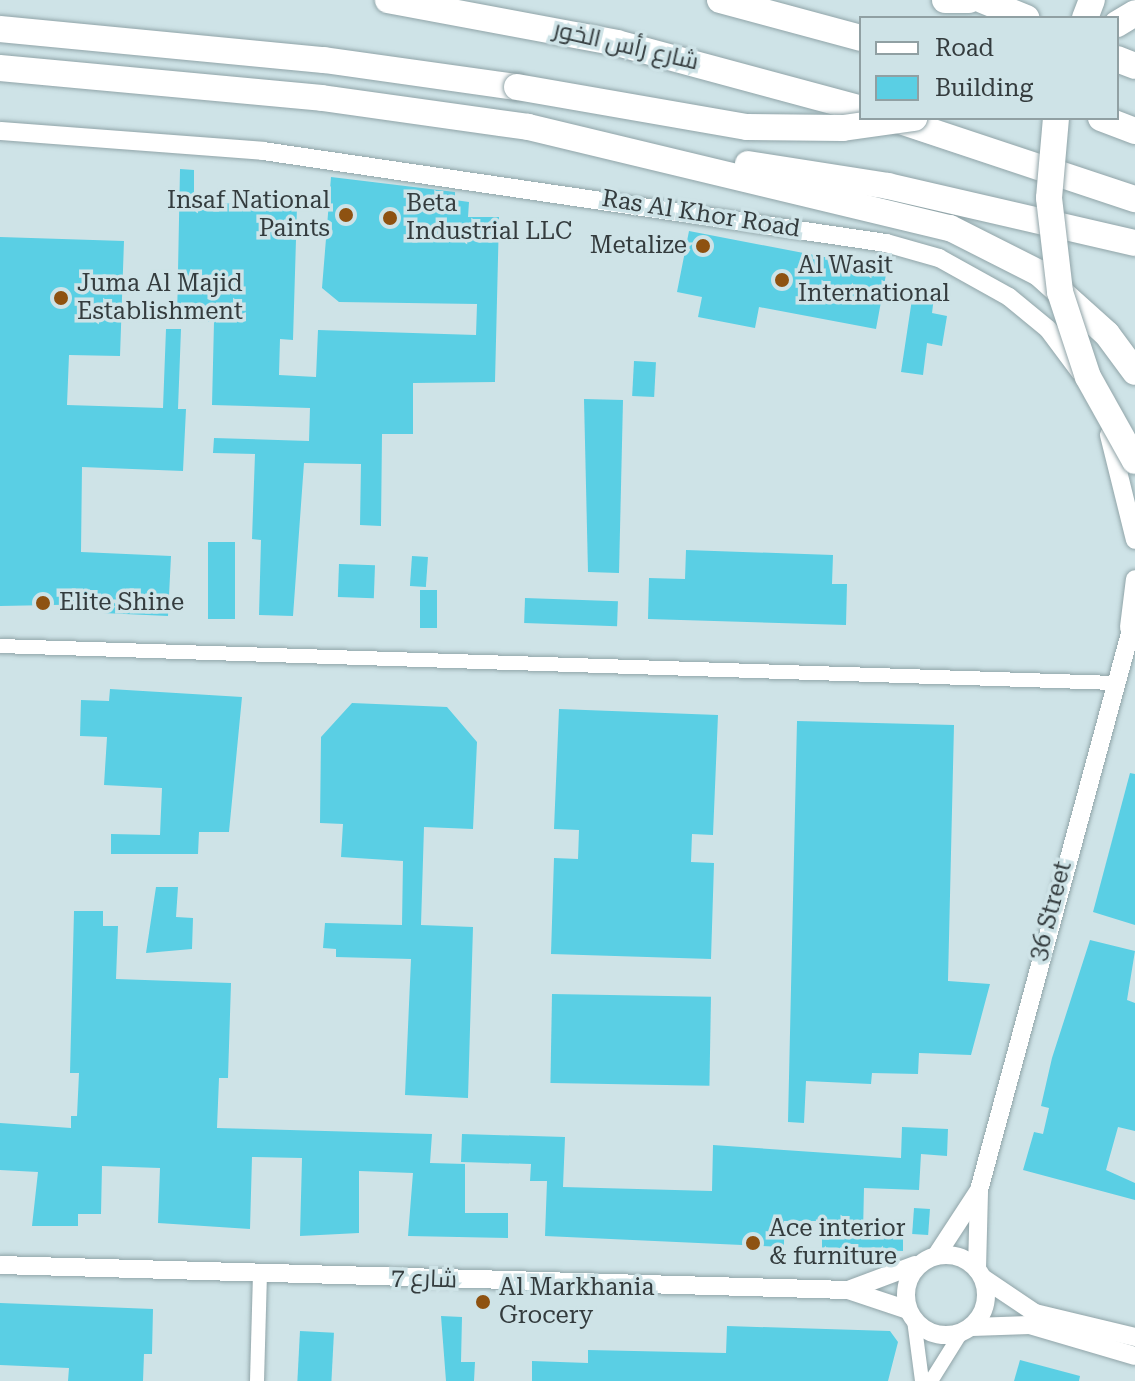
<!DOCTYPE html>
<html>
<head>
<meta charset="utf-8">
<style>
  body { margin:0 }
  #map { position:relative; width:1135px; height:1381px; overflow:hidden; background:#cee3e7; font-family:"Roboto Serif",Cairo,serif }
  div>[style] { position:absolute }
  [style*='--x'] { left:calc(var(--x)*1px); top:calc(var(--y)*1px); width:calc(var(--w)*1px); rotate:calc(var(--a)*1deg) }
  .building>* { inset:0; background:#5acfe4; transform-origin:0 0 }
  .roads { filter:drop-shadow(0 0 2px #90a4a8) drop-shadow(0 0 2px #90a4a8) }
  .minor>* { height:14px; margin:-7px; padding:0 7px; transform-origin:7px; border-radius:7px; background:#fff }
  .tertiary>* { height:18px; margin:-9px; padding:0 9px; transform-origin:9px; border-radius:9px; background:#fff }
  .tertiary>.ring { margin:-9px; padding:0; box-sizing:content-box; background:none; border:18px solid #fff; border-radius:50% }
  .motorway>* { height:26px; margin:-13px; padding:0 13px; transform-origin:13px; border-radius:13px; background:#fff }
  .bridges { filter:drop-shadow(0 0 2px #90a4a8) drop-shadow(0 0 2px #90a4a8) }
  .motorway-bridge>* { height:26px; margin:-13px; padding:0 13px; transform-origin:13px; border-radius:13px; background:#fff }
  .dots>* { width:22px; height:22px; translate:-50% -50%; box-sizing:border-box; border:4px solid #cee3e7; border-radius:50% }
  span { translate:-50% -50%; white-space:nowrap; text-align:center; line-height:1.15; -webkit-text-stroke:7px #cee3e7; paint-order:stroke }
  .street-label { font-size:24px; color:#343c3e }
  .poi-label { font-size:24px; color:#343c3e }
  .right { translate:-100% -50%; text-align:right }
  .left { translate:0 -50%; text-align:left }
  .legend { position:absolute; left:859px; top:16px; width:260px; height:104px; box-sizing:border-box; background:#cee3e7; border:2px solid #90a0a3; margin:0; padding:10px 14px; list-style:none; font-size:24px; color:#343c3e }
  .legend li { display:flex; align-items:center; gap:16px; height:40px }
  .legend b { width:40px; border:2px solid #90a0a3 }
</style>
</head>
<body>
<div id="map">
  <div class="building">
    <i style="clip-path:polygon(180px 169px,194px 170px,194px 202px,297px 206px,293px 340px,280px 339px,279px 375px,316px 377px,318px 330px,476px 335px,477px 304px,339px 302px,322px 288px,331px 177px,455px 192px,455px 200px,469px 202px,468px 217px,499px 217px,495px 382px,413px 383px,413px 434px,382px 434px,381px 526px,360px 525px,361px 464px,304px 463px,293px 616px,259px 615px,261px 540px,252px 539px,255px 454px,213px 453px,214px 438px,309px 441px,310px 408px,212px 405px,214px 322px,177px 321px)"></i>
    <i style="clip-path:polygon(689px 231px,887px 269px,876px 329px,759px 307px,755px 328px,698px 317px,702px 297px,677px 292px)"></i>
    <i style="clip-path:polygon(0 237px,124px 241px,120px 356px,69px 355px,67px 405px,163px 408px,166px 329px,181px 329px,178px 409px,186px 409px,183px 471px,82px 467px,81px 552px,171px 556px,168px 616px,103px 613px,104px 604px,0 606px)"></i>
    <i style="clip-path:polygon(914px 286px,935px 289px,932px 313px,947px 316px,942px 346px,927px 343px,923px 375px,901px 372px)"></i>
    <i style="left:634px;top:361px;width:22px;height:35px;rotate:3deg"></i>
    <i style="clip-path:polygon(584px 399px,623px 400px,619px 573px,588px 572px)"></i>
    <i style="left:208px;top:542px;width:27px;height:77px"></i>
    <i style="clip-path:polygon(686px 550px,833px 555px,832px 584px,847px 584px,846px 625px,648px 619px,649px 578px,685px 579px)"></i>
    <i style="left:412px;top:556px;width:16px;height:30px;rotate:4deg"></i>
    <i style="left:339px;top:564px;width:36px;height:33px;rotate:2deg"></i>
    <i style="left:420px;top:590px;width:17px;height:38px"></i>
    <i style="left:525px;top:598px;width:93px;height:25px;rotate:2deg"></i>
    <i style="clip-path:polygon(110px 689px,242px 697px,229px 832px,199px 832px,198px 854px,111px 854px,111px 834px,160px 835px,162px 788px,104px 785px,107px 737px,80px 736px,81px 700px,109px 701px)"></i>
    <i style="clip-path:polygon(352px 703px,447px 707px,477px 742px,473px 829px,424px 827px,421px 925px,473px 927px,468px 1098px,405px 1095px,411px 959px,336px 957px,336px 949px,323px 948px,325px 923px,402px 925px,403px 861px,341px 857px,343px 824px,320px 823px,321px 737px)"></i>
    <i style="clip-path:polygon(559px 709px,718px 715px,713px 835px,692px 834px,691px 862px,714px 863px,711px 959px,551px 954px,554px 858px,578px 859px,579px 830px,554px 829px)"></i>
    <i style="clip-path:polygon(797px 721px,954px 725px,948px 981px,990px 984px,971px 1055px,919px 1053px,918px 1074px,872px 1073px,871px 1084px,806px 1081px,804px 1123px,788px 1122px)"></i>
    <i style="clip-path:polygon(1130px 773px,1135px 774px,1135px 925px,1093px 912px)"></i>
    <i style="clip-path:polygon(156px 887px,178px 887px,176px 917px,193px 918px,192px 949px,146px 953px)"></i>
    <i style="clip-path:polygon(74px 911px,103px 911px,103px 926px,118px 926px,116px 979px,231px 983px,228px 1078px,219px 1078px,217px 1128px,432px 1134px,430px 1163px,465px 1164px,465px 1213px,508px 1213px,508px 1238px,408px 1236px,413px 1173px,359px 1171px,359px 1233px,300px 1236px,302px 1158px,252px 1157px,250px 1229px,158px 1223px,160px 1168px,102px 1166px,101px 1214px,78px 1214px,78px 1226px,32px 1226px,38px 1172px,0 1170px,0 1123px,71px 1128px,71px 1116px,77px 1116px,79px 1073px,70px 1073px)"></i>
    <i style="clip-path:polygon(1090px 940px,1135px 951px,1127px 1000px,1135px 1003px,1135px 1131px,1118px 1127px,1106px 1170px,1135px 1183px,1135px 1200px,1023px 1170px,1034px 1132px,1043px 1134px,1049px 1108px,1041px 1106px,1052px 1058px)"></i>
    <i style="left:552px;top:994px;width:159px;height:89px;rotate:1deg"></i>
    <i style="clip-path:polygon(902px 1127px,948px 1129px,947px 1156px,921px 1154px,919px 1190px,864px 1188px,863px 1233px,903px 1234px,903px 1251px,822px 1249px,822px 1221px,784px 1221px,784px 1247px,545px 1236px,547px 1181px,530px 1181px,531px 1164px,461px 1162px,462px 1134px,565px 1137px,563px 1187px,712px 1191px,713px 1145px,901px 1158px)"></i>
    <i style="left:914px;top:1208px;width:16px;height:26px;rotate:4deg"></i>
    <i style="clip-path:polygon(0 1303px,153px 1309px,152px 1354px,144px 1354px,143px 1381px,68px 1381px,69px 1368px,0 1365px)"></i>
    <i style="clip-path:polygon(441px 1316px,462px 1317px,461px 1362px,475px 1362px,474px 1381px,446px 1381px)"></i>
    <i style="clip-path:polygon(727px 1326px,890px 1331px,898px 1342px,888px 1381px,532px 1381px,532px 1361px,588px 1363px,588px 1350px,726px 1353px)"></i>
    <i style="left:300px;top:1331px;width:34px;height:50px;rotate:3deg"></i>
    <i style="clip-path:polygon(1020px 1360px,1080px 1376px,1079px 1381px,1014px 1381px)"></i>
  </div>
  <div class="roads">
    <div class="minor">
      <i style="--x:0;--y:646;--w:1115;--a:1.9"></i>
      <i style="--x:914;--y:1320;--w:62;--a:82.5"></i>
      <i style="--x:257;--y:1381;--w:107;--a:-88.4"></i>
      <i style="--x:931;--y:1381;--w:57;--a:-58"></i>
    </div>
    <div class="tertiary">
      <i style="--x:0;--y:131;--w:264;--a:4.3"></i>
      <i style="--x:263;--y:151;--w:630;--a:8.4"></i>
      <i style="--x:886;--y:243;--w:55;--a:15.8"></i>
      <i style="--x:939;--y:258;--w:80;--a:29.1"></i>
      <i style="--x:1009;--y:297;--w:50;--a:39.4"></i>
      <i style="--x:1048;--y:329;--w:54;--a:53.3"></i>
      <i style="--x:1109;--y:435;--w:108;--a:76.1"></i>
      <i style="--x:1129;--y:627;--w:48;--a:-82.9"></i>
      <i class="ring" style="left:906px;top:1255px;width:62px;height:62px"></i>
      <i style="--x:936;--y:1256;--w:79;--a:-56.9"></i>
      <i style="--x:979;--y:1190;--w:596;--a:-74.82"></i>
      <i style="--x:0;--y:1265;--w:848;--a:1.69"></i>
      <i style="--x:848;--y:1290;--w:63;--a:18.4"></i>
      <i style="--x:977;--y:1269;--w:76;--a:-88.5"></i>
      <i style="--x:983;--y:1278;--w:63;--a:33.9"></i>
      <i style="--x:1035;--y:1313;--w:103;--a:13.5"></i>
      <i style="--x:851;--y:1289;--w:68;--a:-20.6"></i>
      <i style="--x:972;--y:1327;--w:58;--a:-2"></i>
      <i style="--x:1030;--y:1325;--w:109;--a:16.4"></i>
    </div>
    <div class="motorway">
      <i style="--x:388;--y:0;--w:233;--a:10.6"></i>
      <i style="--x:617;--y:43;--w:253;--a:15.1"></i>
      <i style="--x:720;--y:0;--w:146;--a:15.1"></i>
      <i style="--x:945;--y:0;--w:24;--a:0"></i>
      <i style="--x:982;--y:0;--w:48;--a:22.2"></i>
      <i style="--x:1085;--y:18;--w:19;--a:-69"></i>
      <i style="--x:1117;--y:24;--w:21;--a:-31"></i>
      <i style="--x:0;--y:29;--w:325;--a:5.5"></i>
      <i style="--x:324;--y:60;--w:195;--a:8"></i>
      <i style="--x:1117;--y:59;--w:19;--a:21"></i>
      <i style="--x:0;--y:68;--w:323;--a:5.3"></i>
      <i style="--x:322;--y:98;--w:208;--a:8"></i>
      <i style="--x:528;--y:127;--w:434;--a:13.5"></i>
      <i style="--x:950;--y:228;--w:100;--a:26.8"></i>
      <i style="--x:1039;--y:273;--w:91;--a:41.9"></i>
      <i style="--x:1107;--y:334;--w:47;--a:53.6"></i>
      <i style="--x:891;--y:118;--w:257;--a:18.4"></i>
      <i style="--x:1101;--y:118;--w:36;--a:21"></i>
      <i style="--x:748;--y:164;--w:142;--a:8.9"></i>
      <i style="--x:888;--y:186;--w:253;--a:13"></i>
    </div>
  </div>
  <div class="bridges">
    <div class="motorway-bridge">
      <i style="--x:517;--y:87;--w:233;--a:9.9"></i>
      <i style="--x:747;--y:127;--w:96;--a:0.6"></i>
      <i style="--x:843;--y:128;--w:72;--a:-8"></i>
      <i style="--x:1056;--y:118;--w:80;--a:95"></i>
      <i style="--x:1049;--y:198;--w:95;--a:83.3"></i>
      <i style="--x:1060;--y:292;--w:89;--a:71.8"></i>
      <i style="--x:1088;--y:377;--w:96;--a:60.8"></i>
    </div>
  </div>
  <div class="dots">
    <i style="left:346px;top:215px;background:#8e5211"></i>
    <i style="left:390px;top:218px;background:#8e5211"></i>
    <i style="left:703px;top:246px;background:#8e5211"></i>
    <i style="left:782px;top:280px;background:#8e5211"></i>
    <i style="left:61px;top:298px;background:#8e5211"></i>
    <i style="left:43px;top:603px;background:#8e5211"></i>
    <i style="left:753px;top:1243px;background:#8e5211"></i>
    <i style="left:483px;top:1302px;background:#8e5211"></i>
  </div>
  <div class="street-label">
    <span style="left:626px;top:46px;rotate:13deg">شارع رأس الخور</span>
    <span style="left:701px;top:214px;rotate:9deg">Ras Al Khor Road</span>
    <span style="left:1051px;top:911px;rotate:-75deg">36 Street</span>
    <span style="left:424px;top:1279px;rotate:2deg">شارع 7</span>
  </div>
  <div class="poi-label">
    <span class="right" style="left:330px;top:215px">Insaf National<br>Paints</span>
    <span class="left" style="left:406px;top:218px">Beta<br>Industrial LLC</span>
    <span class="right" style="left:687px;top:246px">Metalize</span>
    <span class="left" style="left:798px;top:280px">Al Wasit<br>International</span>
    <span class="left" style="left:77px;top:298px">Juma Al Majid<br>Establishment</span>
    <span class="left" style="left:59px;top:603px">Elite Shine</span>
    <span class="left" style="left:769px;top:1243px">Ace interior<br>&amp; furniture</span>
    <span class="left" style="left:499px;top:1302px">Al Markhania<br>Grocery</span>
  </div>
  <ul class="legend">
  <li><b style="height:10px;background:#fff"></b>Road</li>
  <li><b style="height:22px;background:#5acfe4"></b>Building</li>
  </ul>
</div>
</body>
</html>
